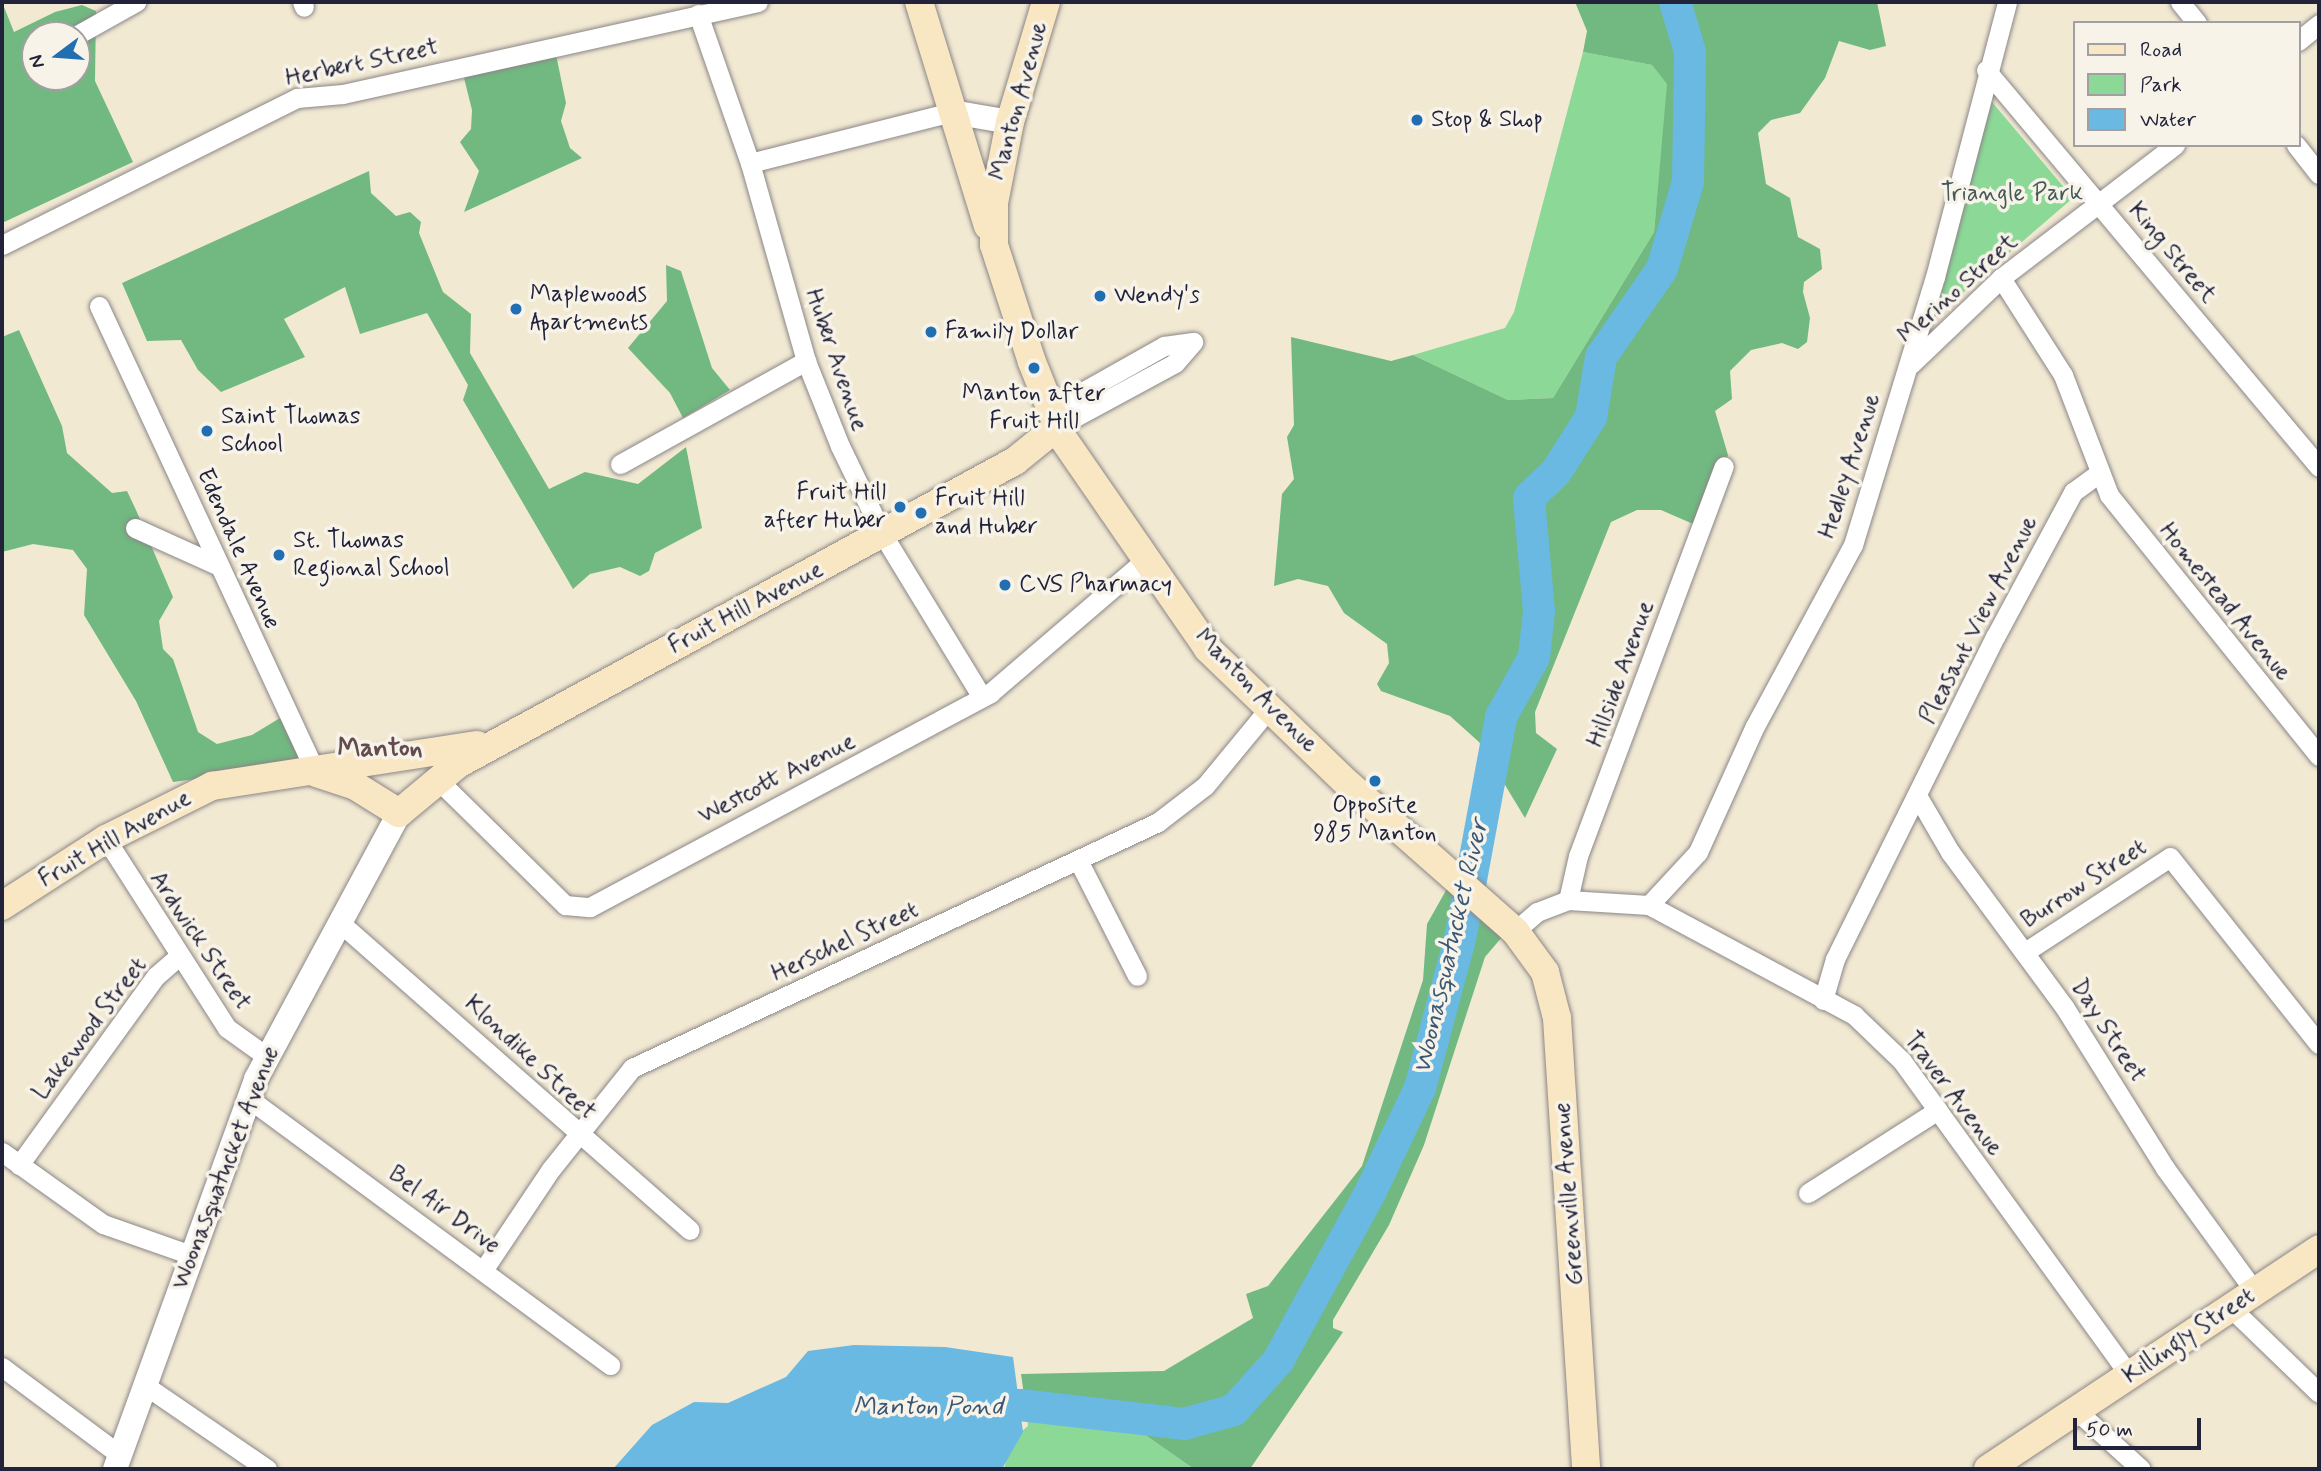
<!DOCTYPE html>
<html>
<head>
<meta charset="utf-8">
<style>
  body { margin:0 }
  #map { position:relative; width:2321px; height:1471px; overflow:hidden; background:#f2e9d3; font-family:Mynerve,sans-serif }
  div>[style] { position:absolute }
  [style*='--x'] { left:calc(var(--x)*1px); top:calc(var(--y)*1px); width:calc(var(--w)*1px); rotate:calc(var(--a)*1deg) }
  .green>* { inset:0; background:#8cd997 }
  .forest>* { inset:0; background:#71b980 }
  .water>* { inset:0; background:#69b9e3 }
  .river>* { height:32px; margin:-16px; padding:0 16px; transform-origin:16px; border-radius:16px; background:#69b9e3 }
  .roads { filter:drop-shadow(0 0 2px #8a8687) drop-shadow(0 0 2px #8a8687) }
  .minor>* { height:19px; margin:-9.5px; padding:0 9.5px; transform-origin:9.5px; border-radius:9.5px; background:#fff }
  .tertiary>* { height:24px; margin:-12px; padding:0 12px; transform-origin:12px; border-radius:12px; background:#fff }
  .secondary>* { height:28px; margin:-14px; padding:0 14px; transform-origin:14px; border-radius:14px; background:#f9e7c3 }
  .dots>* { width:19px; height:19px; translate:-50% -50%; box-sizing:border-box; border:4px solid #f7f3e8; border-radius:50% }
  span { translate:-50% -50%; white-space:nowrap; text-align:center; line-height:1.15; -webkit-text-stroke:7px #f7f3e8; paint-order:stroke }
  .street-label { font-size:24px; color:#22223b }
  .poi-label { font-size:24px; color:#22223b }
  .left { translate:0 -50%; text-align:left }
  .right { translate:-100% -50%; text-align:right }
  .park-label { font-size:24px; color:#425957 }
  .neighbourhood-label { font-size:26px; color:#624c4f; font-weight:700 }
  .water-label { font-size:26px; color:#3b5776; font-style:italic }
  .frame { position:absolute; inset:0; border:4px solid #22223b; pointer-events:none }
  .legend { position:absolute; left:2073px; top:21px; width:228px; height:126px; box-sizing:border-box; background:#f7f3e8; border:2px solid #a29fa3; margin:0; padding:9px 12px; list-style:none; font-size:21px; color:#22223b }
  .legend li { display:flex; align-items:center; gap:14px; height:35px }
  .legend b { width:35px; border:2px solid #a29fa3 }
  .north { position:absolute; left:21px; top:21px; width:70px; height:70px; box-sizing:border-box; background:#f7f3e8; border:2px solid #a29fa3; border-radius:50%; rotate:254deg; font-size:19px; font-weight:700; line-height:28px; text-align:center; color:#22223b }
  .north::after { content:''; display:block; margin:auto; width:24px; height:32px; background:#1f6fb2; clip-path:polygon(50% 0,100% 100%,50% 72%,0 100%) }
  .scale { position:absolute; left:2073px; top:1418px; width:128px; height:32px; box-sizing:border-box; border:4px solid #22223b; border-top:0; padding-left:9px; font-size:21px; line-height:24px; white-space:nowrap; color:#22223b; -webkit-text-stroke:5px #f7f3e8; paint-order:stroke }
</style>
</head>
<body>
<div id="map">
  <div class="green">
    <i style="clip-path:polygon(1583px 52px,1652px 65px,1668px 84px,1654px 232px,1553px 398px,1508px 400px,1413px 355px,1505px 328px,1514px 312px)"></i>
    <i style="clip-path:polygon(1992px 102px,2073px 198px,1929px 322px)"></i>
    <i style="clip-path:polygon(1060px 1412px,1128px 1423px,1194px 1469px,1004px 1469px,1011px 1440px,1028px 1426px,1027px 1417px)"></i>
  </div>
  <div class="forest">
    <i style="clip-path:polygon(evenodd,2px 2px,14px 32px,55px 12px,82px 5px,96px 11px,95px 81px,133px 162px,2px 223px,2px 2px,35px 35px,77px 35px,77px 77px,35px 77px,35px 35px)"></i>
    <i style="clip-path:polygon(1575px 2px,1877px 2px,1886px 46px,1870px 50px,1839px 41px,1825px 78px,1800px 113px,1771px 120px,1758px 133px,1766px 184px,1790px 198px,1798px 237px,1820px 249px,1822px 269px,1804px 282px,1803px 292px,1810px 318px,1807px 342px,1798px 349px,1782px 343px,1751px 350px,1730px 371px,1732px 399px,1715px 411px,1728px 455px,1700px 527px,1661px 510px,1637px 510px,1611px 522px,1535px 712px,1536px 733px,1557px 749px,1525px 818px,1479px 742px,1450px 716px,1381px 691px,1377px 684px,1389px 663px,1387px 644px,1344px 613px,1328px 586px,1298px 579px,1274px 586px,1282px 494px,1294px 479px,1287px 437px,1294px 425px,1291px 337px,1391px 361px,1413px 355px,1508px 400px,1553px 398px,1654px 232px,1667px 84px,1652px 65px,1583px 52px,1587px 31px)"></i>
    <i style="clip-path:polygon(554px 45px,566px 103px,561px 121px,570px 148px,582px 158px,464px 212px,479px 171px,460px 142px,471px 129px,472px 110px,461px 66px)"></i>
    <i style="clip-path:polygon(369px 171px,371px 193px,396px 216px,410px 212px,421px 222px,419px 233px,443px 292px,471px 314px,470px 353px,549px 489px,585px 472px,638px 484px,686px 447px,702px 528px,655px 553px,649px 571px,640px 576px,620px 567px,590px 574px,573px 589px,463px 400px,468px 385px,427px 313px,360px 334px,345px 287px,284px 319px,305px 357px,221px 392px,198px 370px,181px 340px,147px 341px,122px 283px)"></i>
    <i style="clip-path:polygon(666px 265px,681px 271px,712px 368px,730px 390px,683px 418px,670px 393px,628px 348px,667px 301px)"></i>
    <i style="clip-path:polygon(19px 330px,62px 426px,67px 453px,112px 493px,127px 491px,136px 510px,173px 597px,159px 621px,163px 649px,173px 659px,198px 732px,217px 744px,252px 735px,290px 712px,313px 764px,173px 782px,136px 701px,84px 615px,87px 569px,73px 550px,33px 544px,2px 552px,2px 337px)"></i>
    <i style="clip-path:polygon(1453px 878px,1514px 923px,1485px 957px,1424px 1145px,1389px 1225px,1333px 1320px,1333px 1328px,1343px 1332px,1250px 1469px,1194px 1469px,1128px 1423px,1061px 1412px,1027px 1417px,1021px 1374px,1164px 1371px,1253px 1318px,1246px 1294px,1268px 1286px,1362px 1166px,1423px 980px,1427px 924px)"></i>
  </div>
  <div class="water">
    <i style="clip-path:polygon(854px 1345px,945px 1347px,1013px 1357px,1023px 1432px,1002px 1469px,613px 1469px,652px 1425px,694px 1402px,728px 1403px,786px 1377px,808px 1351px)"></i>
  </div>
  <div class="river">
    <i style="--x:977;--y:1409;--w:43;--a:-5.3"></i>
    <i style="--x:1020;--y:1405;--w:165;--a:6.6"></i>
    <i style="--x:1184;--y:1424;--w:52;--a:-15.6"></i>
    <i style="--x:1234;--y:1410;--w:66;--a:-48.1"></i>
    <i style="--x:1278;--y:1361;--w:194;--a:-61.3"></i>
    <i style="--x:1371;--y:1191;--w:114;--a:-64.6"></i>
    <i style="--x:1420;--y:1088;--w:154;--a:-75"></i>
    <i style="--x:1460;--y:939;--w:226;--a:-79.5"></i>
    <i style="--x:1501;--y:717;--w:68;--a:-61.2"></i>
    <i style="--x:1534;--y:657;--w:46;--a:-83.8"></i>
    <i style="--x:1539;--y:611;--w:113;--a:-95.1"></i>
    <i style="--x:1529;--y:498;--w:37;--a:-44"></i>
    <i style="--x:1556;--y:472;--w:65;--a:-57.5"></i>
    <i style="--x:1591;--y:417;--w:61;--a:-80.5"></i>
    <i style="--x:1601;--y:357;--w:107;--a:-55.3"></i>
    <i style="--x:1662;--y:269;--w:91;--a:-73.4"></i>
    <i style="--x:1688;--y:182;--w:130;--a:-89.1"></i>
    <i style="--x:1690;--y:52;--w:52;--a:-106.7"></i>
  </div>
  <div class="roads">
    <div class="minor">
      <i style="--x:302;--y:2;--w:5;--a:68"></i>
      <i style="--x:2180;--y:2;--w:27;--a:51"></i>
      <i style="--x:698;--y:14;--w:158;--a:70.8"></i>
      <i style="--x:750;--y:163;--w:206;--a:74.2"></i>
      <i style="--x:806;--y:361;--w:92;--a:68.2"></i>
      <i style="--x:840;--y:446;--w:99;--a:64.2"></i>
      <i style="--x:883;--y:535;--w:190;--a:58.6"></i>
      <i style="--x:77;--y:35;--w:68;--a:-29.2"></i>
      <i style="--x:2298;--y:41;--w:27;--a:-39"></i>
      <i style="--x:1986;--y:70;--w:518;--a:50.01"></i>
      <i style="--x:2296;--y:145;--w:37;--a:52"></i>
      <i style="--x:750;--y:163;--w:208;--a:-14.2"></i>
      <i style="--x:2;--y:245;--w:330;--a:-26.5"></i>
      <i style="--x:297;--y:98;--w:46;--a:-5"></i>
      <i style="--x:343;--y:94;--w:425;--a:-12.5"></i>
      <i style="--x:2001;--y:278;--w:115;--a:57.4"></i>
      <i style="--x:2063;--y:375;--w:129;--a:69"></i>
      <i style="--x:2109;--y:495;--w:335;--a:51.2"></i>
      <i style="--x:99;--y:306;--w:515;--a:65.08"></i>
      <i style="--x:1911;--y:364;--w:124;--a:-43.7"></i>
      <i style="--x:2001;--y:278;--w:219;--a:-37.4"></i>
      <i style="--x:1050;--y:410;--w:131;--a:-29.3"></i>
      <i style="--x:1164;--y:346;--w:29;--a:-8"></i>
      <i style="--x:1057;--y:427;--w:134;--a:-28.5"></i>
      <i style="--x:1175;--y:363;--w:28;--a:-49"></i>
      <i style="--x:620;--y:464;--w:213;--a:-29"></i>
      <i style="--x:135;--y:528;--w:92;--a:24.3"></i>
      <i style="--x:437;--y:779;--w:180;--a:44.5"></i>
      <i style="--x:565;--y:905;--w:25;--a:5"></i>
      <i style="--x:590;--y:907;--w:454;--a:-28.1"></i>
      <i style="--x:990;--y:693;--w:203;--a:-40.6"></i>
      <i style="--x:1918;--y:797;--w:64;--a:59.8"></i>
      <i style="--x:1950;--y:852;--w:194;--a:53.6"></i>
      <i style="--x:2065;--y:1008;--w:189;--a:58"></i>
      <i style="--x:2165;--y:1168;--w:153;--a:54"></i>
      <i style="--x:106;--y:839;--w:224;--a:57.4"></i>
      <i style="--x:227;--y:1028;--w:48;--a:35.7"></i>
      <i style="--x:1078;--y:860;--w:130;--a:63"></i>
      <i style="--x:1568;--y:900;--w:45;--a:-77.2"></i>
      <i style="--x:1578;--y:856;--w:416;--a:-69.5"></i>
      <i style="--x:1649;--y:905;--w:72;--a:-47.2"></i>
      <i style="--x:1698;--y:852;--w:138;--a:-65.7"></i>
      <i style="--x:1755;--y:726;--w:206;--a:-61.6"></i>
      <i style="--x:1853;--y:545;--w:280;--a:-73"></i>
      <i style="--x:1935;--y:277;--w:284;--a:-75.3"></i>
      <i style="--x:338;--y:921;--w:468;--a:41.3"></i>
      <i style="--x:1515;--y:931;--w:29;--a:-41"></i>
      <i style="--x:1537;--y:912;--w:33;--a:-21"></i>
      <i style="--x:1568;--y:900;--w:81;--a:3.5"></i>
      <i style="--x:1649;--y:905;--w:233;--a:28.2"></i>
      <i style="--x:1854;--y:1015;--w:66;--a:43.8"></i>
      <i style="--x:1902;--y:1061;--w:389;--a:54.1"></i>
      <i style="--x:2025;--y:952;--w:173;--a:-33.2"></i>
      <i style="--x:2170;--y:857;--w:239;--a:51.5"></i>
      <i style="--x:1823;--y:1000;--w:43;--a:-73.7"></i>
      <i style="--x:1835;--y:959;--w:360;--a:-63.6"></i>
      <i style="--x:1995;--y:637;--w:165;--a:-61.7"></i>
      <i style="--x:2073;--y:492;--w:31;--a:-36"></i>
      <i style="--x:248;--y:1098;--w:450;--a:36.4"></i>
      <i style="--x:2;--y:1152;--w:124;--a:35.5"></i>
      <i style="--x:103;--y:1224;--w:93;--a:19.4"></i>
      <i style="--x:19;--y:1165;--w:233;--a:-54.1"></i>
      <i style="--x:156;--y:976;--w:28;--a:-41"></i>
      <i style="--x:1808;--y:1193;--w:154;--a:-32.6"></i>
      <i style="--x:484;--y:1269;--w:120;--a:-56.2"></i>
      <i style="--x:551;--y:1169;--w:129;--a:-51.3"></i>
      <i style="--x:632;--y:1068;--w:581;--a:-25.06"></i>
      <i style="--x:1158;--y:822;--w:59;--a:-37.5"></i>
      <i style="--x:1205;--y:786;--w:104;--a:-50.5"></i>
      <i style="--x:2231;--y:1308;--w:122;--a:44"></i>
      <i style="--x:2;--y:1367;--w:147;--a:36.7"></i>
      <i style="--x:146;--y:1386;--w:147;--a:34.4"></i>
      <i style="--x:2077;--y:1411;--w:86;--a:42.2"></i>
    </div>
    <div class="tertiary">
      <i style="--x:952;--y:112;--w:59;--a:9.8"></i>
      <i style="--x:115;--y:1469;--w:415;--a:-70.1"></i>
      <i style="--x:256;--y:1079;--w:302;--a:-61.7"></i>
    </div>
    <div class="secondary">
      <i style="--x:919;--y:2;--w:234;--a:72.9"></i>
      <i style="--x:1046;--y:2;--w:125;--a:106.7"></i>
      <i style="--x:1010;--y:122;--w:83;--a:101.2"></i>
      <i style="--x:994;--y:203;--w:42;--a:90"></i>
      <i style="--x:994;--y:245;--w:123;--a:72"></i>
      <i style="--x:1032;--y:362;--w:81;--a:68.2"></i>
      <i style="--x:1062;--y:437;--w:257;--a:55.4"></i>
      <i style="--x:1208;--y:649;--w:194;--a:44"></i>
      <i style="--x:1348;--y:784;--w:222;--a:41.4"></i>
      <i style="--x:1515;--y:931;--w:51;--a:53.8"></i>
      <i style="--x:1545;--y:972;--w:48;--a:75.4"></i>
      <i style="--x:1557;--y:1018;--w:452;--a:86.3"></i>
      <i style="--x:316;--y:773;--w:40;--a:18"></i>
      <i style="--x:354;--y:785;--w:53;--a:31.9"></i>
      <i style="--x:399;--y:813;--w:77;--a:-39.7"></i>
      <i style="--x:458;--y:764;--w:634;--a:-28.55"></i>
      <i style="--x:1015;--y:461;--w:54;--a:-39"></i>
      <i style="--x:2;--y:906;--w:124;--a:-32.8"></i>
      <i style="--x:106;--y:839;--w:119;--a:-26.6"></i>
      <i style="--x:212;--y:786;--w:268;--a:-8.8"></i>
      <i style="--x:1988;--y:1469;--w:397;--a:-33.6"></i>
    </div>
  </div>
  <div class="dots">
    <i style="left:1417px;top:120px;background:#1f6fb2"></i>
    <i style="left:1100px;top:296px;background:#1f6fb2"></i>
    <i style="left:516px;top:309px;background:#1f6fb2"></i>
    <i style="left:931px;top:332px;background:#1f6fb2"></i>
    <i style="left:1034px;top:368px;background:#1f6fb2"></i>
    <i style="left:207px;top:431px;background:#1f6fb2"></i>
    <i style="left:900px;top:507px;background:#1f6fb2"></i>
    <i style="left:921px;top:513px;background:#1f6fb2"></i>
    <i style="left:279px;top:555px;background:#1f6fb2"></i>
    <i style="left:1005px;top:585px;background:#1f6fb2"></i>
    <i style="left:1375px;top:781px;background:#1f6fb2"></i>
  </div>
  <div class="street-label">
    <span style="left:362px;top:63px;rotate:-12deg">Herbert Street</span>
    <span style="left:1019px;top:101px;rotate:-75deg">Manton Avenue</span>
    <span style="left:2172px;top:253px;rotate:50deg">King Street</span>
    <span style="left:1958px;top:289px;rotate:-42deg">Merino Street</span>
    <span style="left:836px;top:360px;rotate:71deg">Huber Avenue</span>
    <span style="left:1850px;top:466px;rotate:-72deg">Hedley Avenue</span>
    <span style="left:238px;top:549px;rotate:66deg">Edendale Avenue</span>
    <span style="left:2225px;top:602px;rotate:51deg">Homestead Avenue</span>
    <span style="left:746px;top:608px;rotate:-28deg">Fruit Hill Avenue</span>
    <span style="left:1979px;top:620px;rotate:-63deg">Pleasant View Avenue</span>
    <span style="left:1621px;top:674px;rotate:-70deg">Hillside Avenue</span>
    <span style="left:1256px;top:691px;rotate:45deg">Manton Avenue</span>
    <span style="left:777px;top:779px;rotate:-27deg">Westcott Avenue</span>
    <span style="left:115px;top:839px;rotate:-30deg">Fruit Hill Avenue</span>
    <span style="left:2084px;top:884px;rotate:-33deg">Burrow Street</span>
    <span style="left:200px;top:941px;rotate:56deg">Ardwick Street</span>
    <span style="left:845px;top:942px;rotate:-25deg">Herschel Street</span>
    <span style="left:90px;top:1029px;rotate:-53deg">Lakewood Street</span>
    <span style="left:2108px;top:1031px;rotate:57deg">Day Street</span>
    <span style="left:530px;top:1058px;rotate:43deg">Klondike Street</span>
    <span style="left:1953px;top:1094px;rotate:53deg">Traver Avenue</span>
    <span style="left:226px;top:1168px;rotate:-69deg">Woonasquatucket Avenue</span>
    <span style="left:1569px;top:1194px;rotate:-94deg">Greenville Avenue</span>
    <span style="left:444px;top:1210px;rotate:36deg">Bel Air Drive</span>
    <span style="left:2189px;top:1336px;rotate:-34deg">Killingly Street</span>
  </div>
  <div class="poi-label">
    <span class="left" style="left:1431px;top:120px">Stop &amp; Shop</span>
    <span class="left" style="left:530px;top:309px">Maplewoods<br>Apartments</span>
    <span class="left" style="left:1114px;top:296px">Wendy's</span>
    <span class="left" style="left:945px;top:332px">Family Dollar</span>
    <span style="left:1034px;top:408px">Manton after<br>Fruit Hill</span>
    <span class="left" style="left:221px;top:431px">Saint Thomas<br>School</span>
    <span class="right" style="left:886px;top:507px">Fruit Hill<br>after Huber</span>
    <span class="left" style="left:935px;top:513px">Fruit Hill<br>and Huber</span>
    <span class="left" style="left:293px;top:555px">St. Thomas<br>Regional School</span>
    <span class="left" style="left:1019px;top:585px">CVS Pharmacy</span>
    <span style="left:1375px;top:820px">Opposite<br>985 Manton</span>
  </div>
  <div class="park-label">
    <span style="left:2012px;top:194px">Triangle Park</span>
  </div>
  <div class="neighbourhood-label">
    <span style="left:380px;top:750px">Manton</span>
  </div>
  <div class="water-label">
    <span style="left:1452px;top:947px;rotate:-77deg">Woonasquatucket River</span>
    <span style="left:928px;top:1408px">Manton Pond</span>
  </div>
  <div class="frame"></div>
  <ul class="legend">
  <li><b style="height:9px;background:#f9e7c3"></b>Road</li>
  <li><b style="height:19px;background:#8cd997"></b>Park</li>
  <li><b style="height:19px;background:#69b9e3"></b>Water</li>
  </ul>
  <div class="north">N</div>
  <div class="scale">50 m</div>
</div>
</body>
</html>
